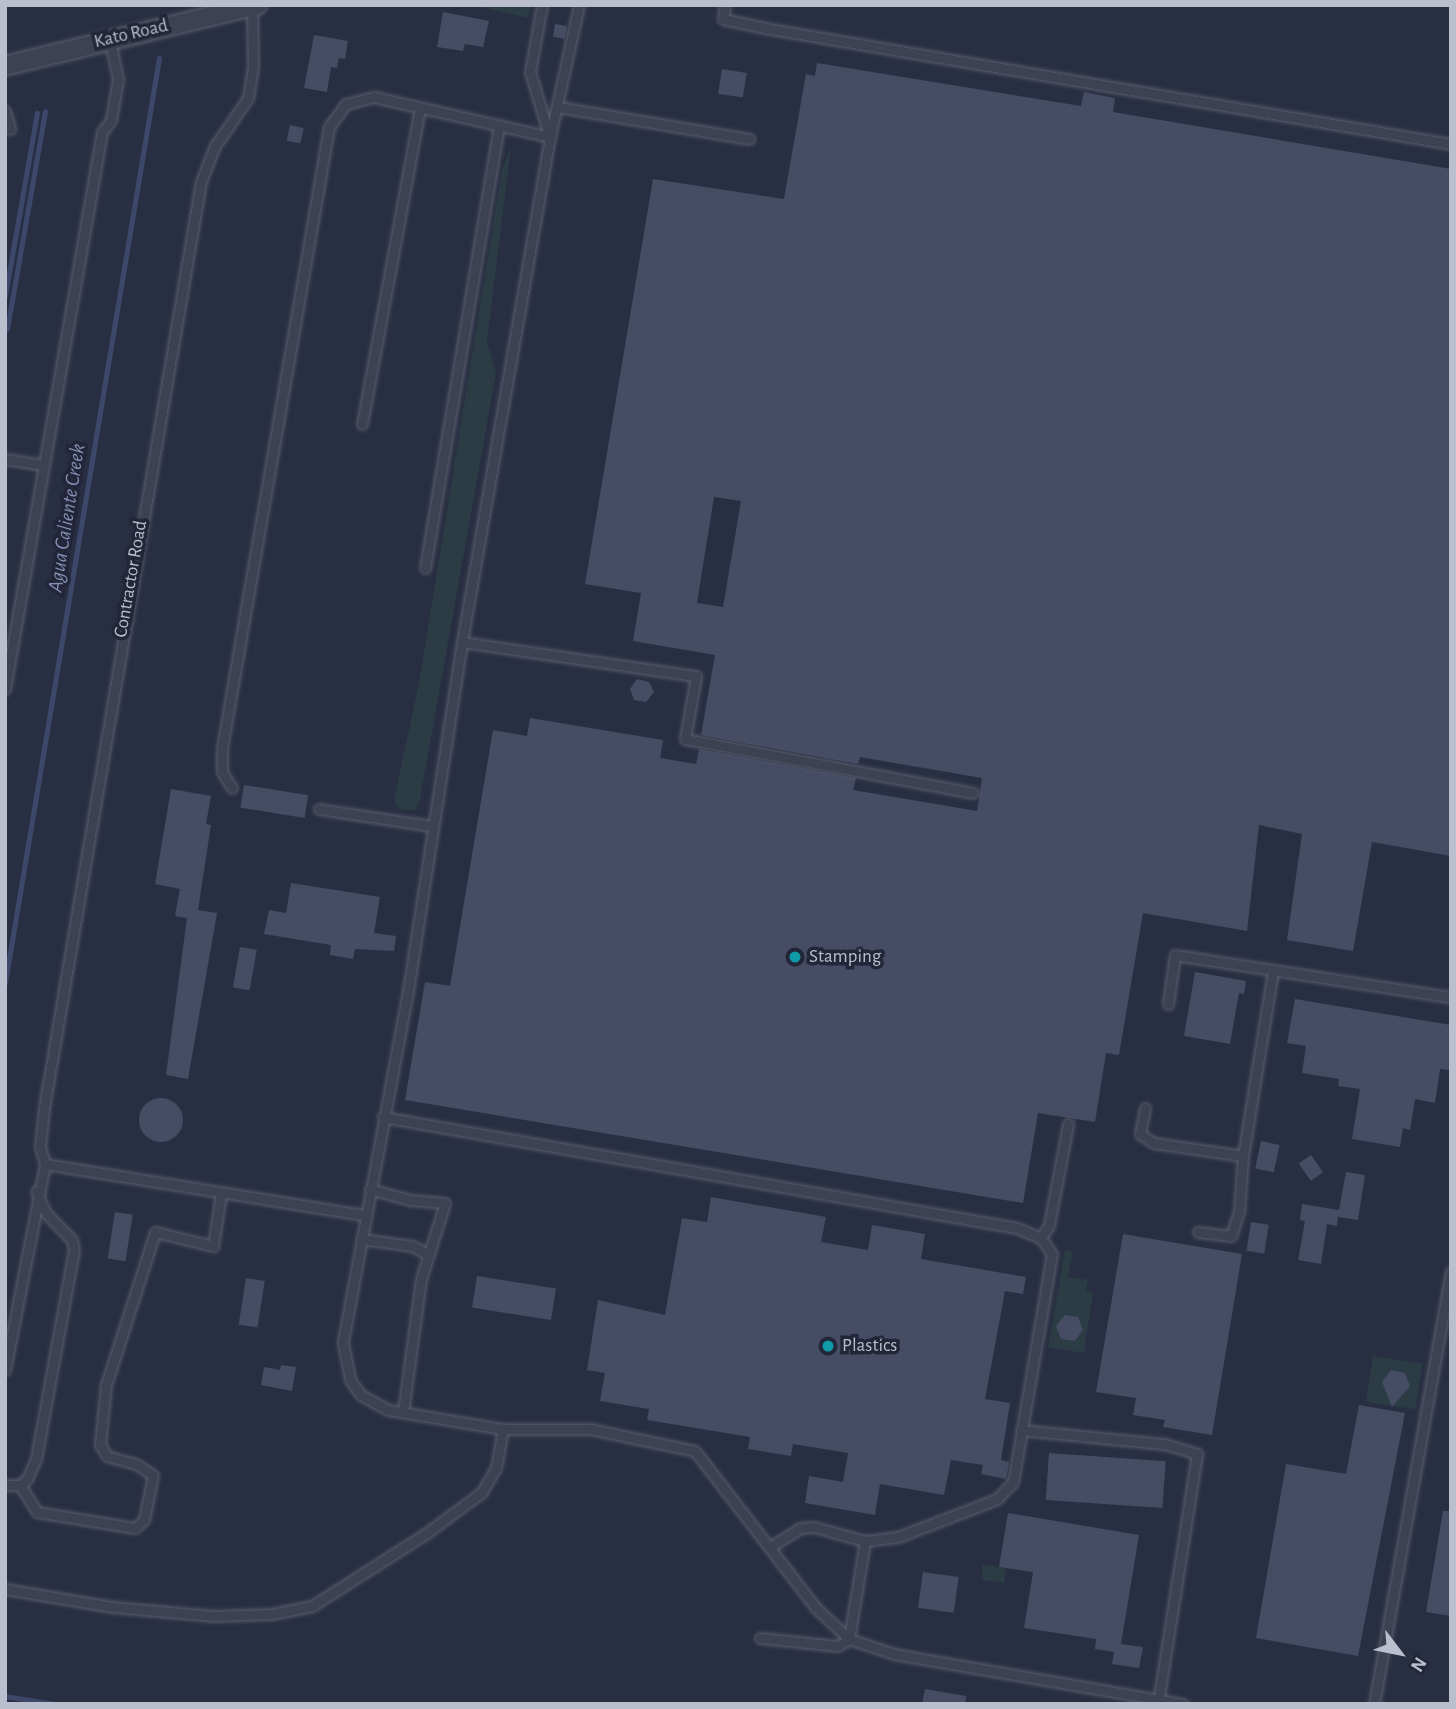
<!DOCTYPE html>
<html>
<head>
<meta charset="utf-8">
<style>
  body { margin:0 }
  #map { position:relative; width:1456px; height:1709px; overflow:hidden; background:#292f43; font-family:"Alegreya Sans",sans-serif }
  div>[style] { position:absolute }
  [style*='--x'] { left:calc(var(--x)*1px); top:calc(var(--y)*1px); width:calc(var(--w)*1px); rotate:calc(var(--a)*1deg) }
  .green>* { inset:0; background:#2b3c44; transform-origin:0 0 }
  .stream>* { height:5px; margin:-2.5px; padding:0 2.5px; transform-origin:2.5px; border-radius:2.5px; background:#3d476a }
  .building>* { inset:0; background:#464c63; transform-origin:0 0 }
  .round { border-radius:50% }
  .roads { filter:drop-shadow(0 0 2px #595c6d) drop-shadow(0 0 2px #595c6d) }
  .lane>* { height:9px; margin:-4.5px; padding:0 4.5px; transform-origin:4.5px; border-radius:4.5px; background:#3d4253 }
  .street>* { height:18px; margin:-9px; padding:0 9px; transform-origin:9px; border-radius:9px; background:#3d4253 }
  .dots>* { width:19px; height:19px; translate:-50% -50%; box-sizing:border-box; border:4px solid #222638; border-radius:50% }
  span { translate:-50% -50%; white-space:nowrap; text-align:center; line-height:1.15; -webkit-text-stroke:7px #222638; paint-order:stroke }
  .street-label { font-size:19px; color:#bbbecc }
  .poi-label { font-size:19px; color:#bbbecc }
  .left { translate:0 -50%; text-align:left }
  .water-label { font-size:21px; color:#838eb2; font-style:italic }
  .frame { position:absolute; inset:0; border:7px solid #bbbecc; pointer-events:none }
  .north { position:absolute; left:1365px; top:1618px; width:70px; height:70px; -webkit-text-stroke:5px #222638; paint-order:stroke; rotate:122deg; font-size:19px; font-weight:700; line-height:28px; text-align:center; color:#bbbecc }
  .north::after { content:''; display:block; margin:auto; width:24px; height:32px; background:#bbbecc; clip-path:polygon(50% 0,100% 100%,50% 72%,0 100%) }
</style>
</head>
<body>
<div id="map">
  <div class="green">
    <i style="clip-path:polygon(473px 5px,530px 5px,528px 18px)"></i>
    <i style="clip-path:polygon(511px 146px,487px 341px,496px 373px,420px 799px,416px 810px,401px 810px,394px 800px,420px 677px,502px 170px)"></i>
    <i style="clip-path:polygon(1065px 1250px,1073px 1251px,1068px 1277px,1088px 1280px,1086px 1290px,1093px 1292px,1084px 1353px,1048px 1347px)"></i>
    <i style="left:1373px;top:1356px;width:50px;height:46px;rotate:9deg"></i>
    <i style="clip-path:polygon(981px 1564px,1006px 1568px,1004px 1583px,983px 1580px)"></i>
  </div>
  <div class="stream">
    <i style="--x:5;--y:296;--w:186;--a:-80.1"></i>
    <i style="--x:7;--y:329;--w:221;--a:-80.1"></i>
    <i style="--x:5;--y:983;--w:938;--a:-80.55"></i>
    <i style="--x:5;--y:1696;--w:50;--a:9.3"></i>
  </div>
  <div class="building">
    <i style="clip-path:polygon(443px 12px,489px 21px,483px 47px,465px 44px,463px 51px,437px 47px)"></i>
    <i style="left:555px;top:24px;width:12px;height:13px;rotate:9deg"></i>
    <i style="clip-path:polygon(314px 35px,348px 41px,345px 59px,339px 58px,337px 68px,331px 67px,327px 92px,304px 88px)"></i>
    <i style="clip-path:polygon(evenodd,817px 63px,1081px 106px,1084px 92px,1115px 98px,1113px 112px,1451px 169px,1451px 856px,1372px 842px,1353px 951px,1287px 940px,1302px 834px,1259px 825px,1247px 931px,1143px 913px,1119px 1055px,1106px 1053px,1095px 1122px,1038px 1113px,1023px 1203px,405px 1100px,425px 982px,450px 986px,493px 730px,527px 736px,530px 718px,663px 740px,660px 758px,696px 764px,699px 749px,856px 778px,853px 790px,977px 811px,982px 778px,860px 757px,858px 764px,701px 735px,715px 655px,633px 641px,641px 593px,585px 584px,653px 179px,784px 199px,806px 74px,815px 76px,817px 63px,714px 497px,741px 501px,723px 607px,697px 603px,714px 497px)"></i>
    <i style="left:722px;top:69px;width:25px;height:25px;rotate:9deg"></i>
    <i style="left:290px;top:125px;width:14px;height:16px;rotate:12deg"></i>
    <i style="clip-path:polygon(637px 679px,649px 682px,654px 692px,646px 702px,634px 700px,630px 689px)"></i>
    <i style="left:244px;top:785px;width:65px;height:23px;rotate:9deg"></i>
    <i style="clip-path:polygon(171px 789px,211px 796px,206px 824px,211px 825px,198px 910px,217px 913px,188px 1079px,166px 1075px,187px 918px,175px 916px,180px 889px,155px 884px)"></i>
    <i style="clip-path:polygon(291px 883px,380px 897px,374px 933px,396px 936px,394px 951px,355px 949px,353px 959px,330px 955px,331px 945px,264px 934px,269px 910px,286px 913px)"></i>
    <i style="left:240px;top:947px;width:17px;height:41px;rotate:10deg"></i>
    <i style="clip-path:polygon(1195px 972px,1246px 981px,1244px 994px,1239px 993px,1230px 1044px,1184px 1036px)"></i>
    <i style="clip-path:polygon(1295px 999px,1451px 1025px,1451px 1070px,1440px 1069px,1435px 1103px,1415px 1099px,1410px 1130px,1403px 1128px,1400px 1147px,1352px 1139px,1360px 1089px,1338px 1086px,1339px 1079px,1302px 1073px,1306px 1046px,1287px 1043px)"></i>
    <i class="round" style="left:139px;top:1098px;width:44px;height:44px"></i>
    <i style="left:1261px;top:1141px;width:19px;height:28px;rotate:12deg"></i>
    <i style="left:1311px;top:1155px;width:21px;height:15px;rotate:55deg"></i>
    <i style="clip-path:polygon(1346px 1172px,1365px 1175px,1358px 1220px,1338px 1217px,1337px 1226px,1327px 1224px,1321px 1264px,1298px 1260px,1305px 1221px,1300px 1220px,1302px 1204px,1339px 1210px)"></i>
    <i style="clip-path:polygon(711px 1197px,826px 1217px,821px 1242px,868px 1250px,872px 1225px,925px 1234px,921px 1259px,1026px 1277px,1023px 1294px,1005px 1291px,985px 1399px,1010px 1403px,1001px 1460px,1009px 1462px,1006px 1479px,981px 1474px,983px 1465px,951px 1460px,944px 1495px,880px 1484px,875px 1515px,805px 1503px,809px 1476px,843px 1482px,848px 1453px,793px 1444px,791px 1456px,748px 1449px,750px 1437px,647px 1420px,649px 1409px,600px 1401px,605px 1373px,587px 1370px,598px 1300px,665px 1315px,682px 1218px,707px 1222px)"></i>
    <i style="left:115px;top:1212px;width:18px;height:47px;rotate:9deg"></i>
    <i style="left:1251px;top:1222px;width:18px;height:29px;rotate:9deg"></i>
    <i style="clip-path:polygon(1123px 1234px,1242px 1254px,1212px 1435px,1163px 1427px,1165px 1420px,1133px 1415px,1136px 1398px,1096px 1392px)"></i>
    <i style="left:477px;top:1276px;width:80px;height:32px;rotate:9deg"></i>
    <i style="left:246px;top:1278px;width:19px;height:47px;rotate:9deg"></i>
    <i style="clip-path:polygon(1065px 1315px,1078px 1317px,1083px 1330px,1075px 1341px,1061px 1339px,1056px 1326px)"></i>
    <i style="clip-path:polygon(281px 1365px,296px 1367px,292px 1391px,261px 1385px,264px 1367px,280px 1370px)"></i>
    <i style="clip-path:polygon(1391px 1370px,1405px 1373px,1410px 1386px,1392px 1407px,1382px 1382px)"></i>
    <i style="clip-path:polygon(1359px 1405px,1405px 1413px,1358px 1656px,1256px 1638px,1286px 1464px,1346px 1474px)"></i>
    <i style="left:1049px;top:1453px;width:117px;height:47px;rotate:4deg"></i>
    <i style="clip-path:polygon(1443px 1511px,1451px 1511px,1451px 1616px,1426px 1612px)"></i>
    <i style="clip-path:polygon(1008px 1513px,1139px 1535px,1121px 1644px,1143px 1647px,1139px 1668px,1112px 1664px,1114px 1652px,1095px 1649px,1096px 1639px,1024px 1628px,1033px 1572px,999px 1567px)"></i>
    <i style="left:923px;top:1572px;width:36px;height:36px;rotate:8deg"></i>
    <i style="clip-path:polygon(925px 1689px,966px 1696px,965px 1704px,922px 1704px)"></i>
  </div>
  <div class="roads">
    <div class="lane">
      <i style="--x:542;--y:5;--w:68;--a:100.2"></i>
      <i style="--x:530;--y:72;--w:66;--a:73.2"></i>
      <i style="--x:579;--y:5;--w:135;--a:102.4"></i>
      <i style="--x:550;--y:137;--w:513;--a:99.88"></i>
      <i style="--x:462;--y:642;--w:358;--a:98.8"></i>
      <i style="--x:407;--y:996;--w:353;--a:100.5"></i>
      <i style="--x:343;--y:1343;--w:38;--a:79"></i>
      <i style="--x:350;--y:1380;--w:19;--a:54"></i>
      <i style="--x:361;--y:1395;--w:31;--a:29"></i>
      <i style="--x:388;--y:1410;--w:117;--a:9.4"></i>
      <i style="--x:503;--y:1429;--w:87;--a:0"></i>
      <i style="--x:590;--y:1429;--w:107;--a:11.8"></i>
      <i style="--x:695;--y:1451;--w:197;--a:52.4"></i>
      <i style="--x:815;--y:1607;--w:47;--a:43.3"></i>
      <i style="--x:849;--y:1639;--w:99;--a:-80.7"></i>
      <i style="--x:865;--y:1541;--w:33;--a:-7"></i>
      <i style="--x:898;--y:1537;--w:106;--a:-21"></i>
      <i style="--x:997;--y:1499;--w:23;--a:-47"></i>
      <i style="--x:1013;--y:1482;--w:231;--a:-80.3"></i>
      <i style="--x:1052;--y:1254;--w:19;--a:-125"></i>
      <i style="--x:1041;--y:1238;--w:15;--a:-58"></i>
      <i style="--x:1049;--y:1225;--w:103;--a:-79.3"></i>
      <i style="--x:725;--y:5;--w:14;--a:98"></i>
      <i style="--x:723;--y:19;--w:48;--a:12"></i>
      <i style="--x:770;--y:29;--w:691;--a:9.59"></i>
      <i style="--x:558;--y:107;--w:194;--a:9.5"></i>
      <i style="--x:5;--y:111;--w:19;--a:74"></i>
      <i style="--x:362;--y:424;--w:322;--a:-79.6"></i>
      <i style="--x:5;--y:459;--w:39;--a:9"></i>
      <i style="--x:425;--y:568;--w:449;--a:-80.5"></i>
      <i style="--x:462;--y:642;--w:236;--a:8.3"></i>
      <i style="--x:696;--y:676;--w:64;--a:99.9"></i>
      <i style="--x:685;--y:739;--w:293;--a:10.6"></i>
      <i style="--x:5;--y:689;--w:565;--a:-80.12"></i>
      <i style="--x:102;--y:132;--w:15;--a:-53"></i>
      <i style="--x:111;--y:120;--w:42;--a:-80.3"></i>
      <i style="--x:118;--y:79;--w:40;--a:-102"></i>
      <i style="--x:232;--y:788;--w:19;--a:-122"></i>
      <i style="--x:222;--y:772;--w:24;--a:-90"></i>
      <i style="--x:222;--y:748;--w:630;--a:-80.22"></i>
      <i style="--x:329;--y:127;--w:29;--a:-54"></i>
      <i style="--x:346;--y:104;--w:29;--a:-14"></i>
      <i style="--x:374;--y:97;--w:180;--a:12.8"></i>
      <i style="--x:319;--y:809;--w:114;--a:8.6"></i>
      <i style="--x:1168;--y:1004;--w:49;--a:-81.9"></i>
      <i style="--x:1175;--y:955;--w:279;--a:8.7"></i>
      <i style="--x:1145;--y:1108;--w:26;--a:101"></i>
      <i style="--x:1140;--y:1134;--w:17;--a:33"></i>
      <i style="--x:1154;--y:1143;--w:90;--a:8.3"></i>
      <i style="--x:383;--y:1117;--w:644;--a:9.93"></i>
      <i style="--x:1017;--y:1228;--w:26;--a:23"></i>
      <i style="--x:45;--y:1164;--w:18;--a:-106"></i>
      <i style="--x:40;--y:1147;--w:39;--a:-84"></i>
      <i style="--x:44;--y:1108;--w:939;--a:-80.38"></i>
      <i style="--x:201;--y:182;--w:39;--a:-69"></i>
      <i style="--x:215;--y:146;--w:58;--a:-55.5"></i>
      <i style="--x:248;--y:98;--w:30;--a:-81"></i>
      <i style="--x:253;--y:68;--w:61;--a:-90.9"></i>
      <i style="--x:45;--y:1164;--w:324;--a:9.1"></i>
      <i style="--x:370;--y:1189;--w:41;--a:15.4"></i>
      <i style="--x:410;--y:1200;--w:35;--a:5"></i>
      <i style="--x:445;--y:1203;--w:80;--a:107.5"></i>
      <i style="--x:421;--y:1279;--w:134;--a:97.7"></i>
      <i style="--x:1198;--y:1232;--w:33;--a:7"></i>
      <i style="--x:1231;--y:1236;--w:25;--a:-72"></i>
      <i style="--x:1239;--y:1212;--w:56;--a:-85.9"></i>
      <i style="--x:1243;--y:1156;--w:188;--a:-80.8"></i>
      <i style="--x:361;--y:1239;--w:52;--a:7.7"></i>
      <i style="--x:413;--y:1246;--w:16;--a:30"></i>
      <i style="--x:5;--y:1370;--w:210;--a:-79"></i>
      <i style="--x:1021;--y:1430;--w:145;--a:5.6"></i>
      <i style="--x:1165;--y:1444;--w:34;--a:17"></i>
      <i style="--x:1197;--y:1454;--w:253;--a:98.9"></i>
      <i style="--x:5;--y:1485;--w:15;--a:0"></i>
      <i style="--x:20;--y:1485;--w:9;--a:-41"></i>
      <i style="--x:27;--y:1479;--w:22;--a:-66"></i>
      <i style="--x:36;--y:1459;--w:212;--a:-79.7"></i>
      <i style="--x:74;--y:1250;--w:10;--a:-101"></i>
      <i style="--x:72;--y:1240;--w:37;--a:-134"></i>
      <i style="--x:46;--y:1213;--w:24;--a:-114"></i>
      <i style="--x:20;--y:1485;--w:32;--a:58"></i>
      <i style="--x:37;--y:1512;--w:99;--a:9.3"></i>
      <i style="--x:135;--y:1528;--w:12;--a:-42"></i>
      <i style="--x:144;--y:1520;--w:46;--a:-78.7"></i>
      <i style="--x:153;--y:1475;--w:20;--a:-147"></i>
      <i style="--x:136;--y:1464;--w:30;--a:-165"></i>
      <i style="--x:107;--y:1456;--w:13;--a:-122"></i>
      <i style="--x:100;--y:1445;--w:60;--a:-84.3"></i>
      <i style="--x:106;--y:1385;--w:161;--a:-72.2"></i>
      <i style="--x:155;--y:1232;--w:60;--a:13.6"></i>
      <i style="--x:213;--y:1246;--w:53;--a:-81.3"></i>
      <i style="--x:770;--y:1547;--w:36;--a:-32"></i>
      <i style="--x:800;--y:1528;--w:14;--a:-4"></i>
      <i style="--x:814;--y:1527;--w:53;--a:15.4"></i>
      <i style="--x:5;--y:1589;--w:109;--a:9.5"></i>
      <i style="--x:113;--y:1607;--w:101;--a:5.1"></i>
      <i style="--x:214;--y:1616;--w:58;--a:-2"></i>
      <i style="--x:272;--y:1614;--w:41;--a:-11.3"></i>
      <i style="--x:312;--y:1606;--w:138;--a:-32.5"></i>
      <i style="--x:428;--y:1532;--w:67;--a:-36.5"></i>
      <i style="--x:482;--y:1492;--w:28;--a:-60"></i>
      <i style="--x:496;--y:1468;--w:40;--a:-80"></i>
      <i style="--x:760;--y:1638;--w:78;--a:5.9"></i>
      <i style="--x:838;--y:1646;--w:13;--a:-32"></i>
      <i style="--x:849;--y:1639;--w:47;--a:18.4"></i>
      <i style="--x:894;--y:1654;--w:293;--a:9.8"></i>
      <i style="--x:1374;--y:1704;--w:439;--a:-79.9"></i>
    </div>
    <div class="street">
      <i style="--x:5;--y:66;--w:260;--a:-13.6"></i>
    </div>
  </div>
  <div class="dots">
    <i style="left:795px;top:957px;background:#0f9aa8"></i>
    <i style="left:828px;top:1346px;background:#0f9aa8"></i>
  </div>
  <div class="street-label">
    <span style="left:131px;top:34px;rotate:-13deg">Kato Road</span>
    <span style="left:131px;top:579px;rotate:-80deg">Contractor Road</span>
  </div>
  <div class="poi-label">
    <span class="left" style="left:809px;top:957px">Stamping</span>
    <span class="left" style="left:842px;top:1346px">Plastics</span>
  </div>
  <div class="water-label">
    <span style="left:67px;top:518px;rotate:-81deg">Agua Caliente Creek</span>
  </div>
  <div class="frame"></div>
  <div class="north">N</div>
</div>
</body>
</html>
